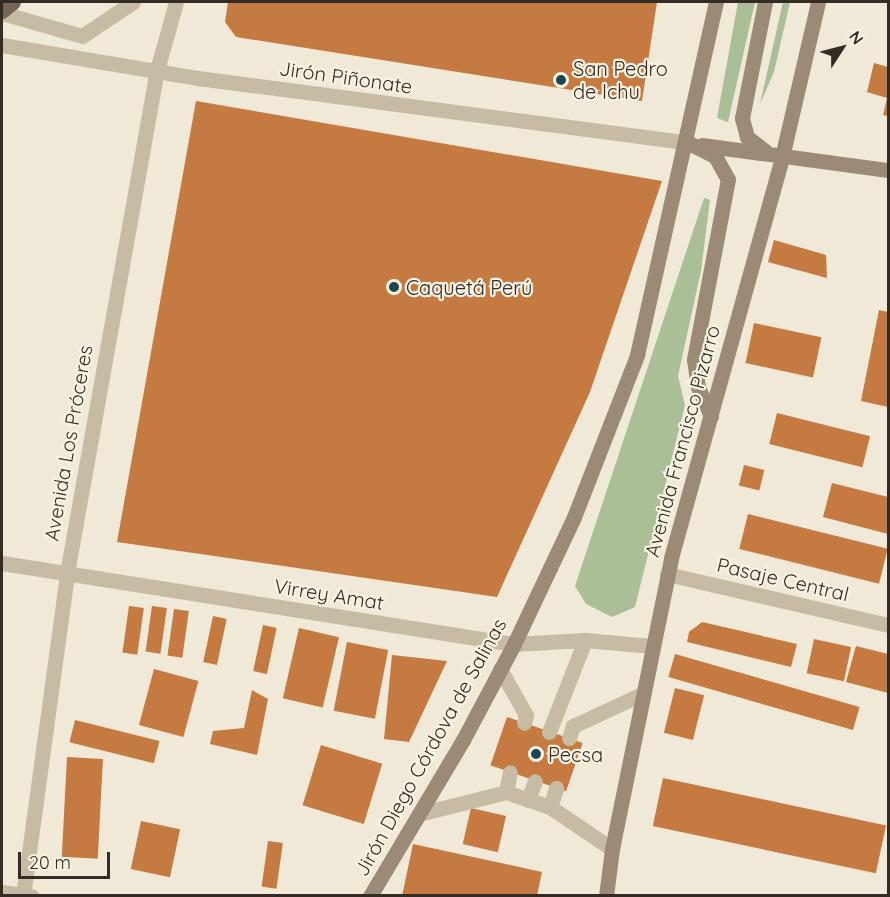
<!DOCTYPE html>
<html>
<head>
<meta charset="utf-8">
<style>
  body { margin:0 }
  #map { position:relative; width:890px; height:897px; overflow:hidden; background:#f0e9d7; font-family:Quicksand,sans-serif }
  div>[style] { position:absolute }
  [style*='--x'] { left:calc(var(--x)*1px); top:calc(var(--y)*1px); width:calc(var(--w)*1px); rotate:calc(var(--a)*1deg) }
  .green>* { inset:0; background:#aabe97 }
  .building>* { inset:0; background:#c47a40; transform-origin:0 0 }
  .service>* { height:15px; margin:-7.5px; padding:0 7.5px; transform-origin:7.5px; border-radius:7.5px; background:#c8bba3 }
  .minor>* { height:15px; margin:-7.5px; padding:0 7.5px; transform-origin:7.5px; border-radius:7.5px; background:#c8bba3 }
  .tertiary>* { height:15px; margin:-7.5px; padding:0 7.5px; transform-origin:7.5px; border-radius:7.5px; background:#c8bba3 }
  .secondary>* { height:15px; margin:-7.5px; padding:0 7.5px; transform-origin:7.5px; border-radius:7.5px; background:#9b8a75 }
  .primary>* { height:15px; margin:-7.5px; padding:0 7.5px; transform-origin:7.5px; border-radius:7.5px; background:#756656 }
  .dots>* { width:16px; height:16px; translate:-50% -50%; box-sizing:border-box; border:3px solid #f8f2e2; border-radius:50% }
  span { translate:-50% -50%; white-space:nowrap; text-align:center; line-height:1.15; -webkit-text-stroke:4.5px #f8f2e2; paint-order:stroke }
  .poi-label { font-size:20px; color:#332c25 }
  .left { translate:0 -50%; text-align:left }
  .street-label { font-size:20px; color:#332c25 }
  .frame { position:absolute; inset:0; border:3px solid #332c25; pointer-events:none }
  .north { position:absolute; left:812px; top:18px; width:60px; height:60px; -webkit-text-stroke:4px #f8f2e2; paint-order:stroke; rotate:54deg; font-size:16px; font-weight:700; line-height:24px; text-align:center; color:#332c25 }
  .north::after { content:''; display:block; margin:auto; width:21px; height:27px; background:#332c25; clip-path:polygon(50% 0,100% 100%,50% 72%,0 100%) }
  .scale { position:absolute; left:18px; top:852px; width:92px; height:27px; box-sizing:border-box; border:3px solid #332c25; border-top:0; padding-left:8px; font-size:18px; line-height:21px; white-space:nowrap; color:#332c25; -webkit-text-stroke:4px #f8f2e2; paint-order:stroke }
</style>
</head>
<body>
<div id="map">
  <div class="green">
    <i style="clip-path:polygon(738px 2px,755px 2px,728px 122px,717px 118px)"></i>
    <i style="clip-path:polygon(783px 2px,790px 2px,774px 72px,760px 104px)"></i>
    <i style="clip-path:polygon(704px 198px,710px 200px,701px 271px,678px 376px,685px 405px,635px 607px,612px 617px,586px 604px,575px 586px)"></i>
  </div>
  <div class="building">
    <i style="clip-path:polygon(228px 2px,657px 2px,642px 101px,236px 37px,225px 22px)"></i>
    <i style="clip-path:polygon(874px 63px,888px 67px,888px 116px,883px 115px,887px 98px,867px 92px)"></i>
    <i style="clip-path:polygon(196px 101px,662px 181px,590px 392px,497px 597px,117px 542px)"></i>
    <i style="clip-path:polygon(774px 240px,826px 255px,827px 278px,768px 262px)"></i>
    <i style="clip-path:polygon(879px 310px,888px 312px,888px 407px,861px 401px)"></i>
    <i style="left:754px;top:323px;width:69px;height:41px;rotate:12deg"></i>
    <i style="left:777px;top:413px;width:96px;height:32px;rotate:14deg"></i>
    <i style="left:744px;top:465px;width:21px;height:21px;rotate:14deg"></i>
    <i style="clip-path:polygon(832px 483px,888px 497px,888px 534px,823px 517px)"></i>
    <i style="left:748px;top:514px;width:144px;height:36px;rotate:14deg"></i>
    <i style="left:129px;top:606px;width:15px;height:47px;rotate:8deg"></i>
    <i style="left:152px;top:606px;width:15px;height:46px;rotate:8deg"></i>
    <i style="left:174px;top:609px;width:15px;height:47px;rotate:8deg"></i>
    <i style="left:213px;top:616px;width:14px;height:47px;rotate:12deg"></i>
    <i style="clip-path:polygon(702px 622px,797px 644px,791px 667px,687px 642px,689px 632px)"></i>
    <i style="left:263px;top:625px;width:14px;height:47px;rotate:12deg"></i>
    <i style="left:299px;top:628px;width:41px;height:72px;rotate:13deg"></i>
    <i style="left:814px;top:639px;width:38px;height:35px;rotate:12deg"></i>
    <i style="left:347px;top:642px;width:42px;height:70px;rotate:11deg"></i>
    <i style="clip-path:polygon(856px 646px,888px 654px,888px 693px,846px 682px)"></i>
    <i style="left:675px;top:654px;width:192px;height:24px;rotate:16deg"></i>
    <i style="clip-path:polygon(392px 655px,447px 661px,409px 742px,384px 739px)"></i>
    <i style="left:154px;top:669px;width:46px;height:58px;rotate:15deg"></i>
    <i style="left:675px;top:688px;width:30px;height:46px;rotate:14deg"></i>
    <i style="clip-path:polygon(252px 690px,268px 699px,257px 755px,210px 744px,213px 731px,244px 728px)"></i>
    <i style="left:507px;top:717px;width:80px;height:51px;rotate:19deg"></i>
    <i style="left:75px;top:720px;width:87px;height:23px;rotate:14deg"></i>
    <i style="left:321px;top:745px;width:64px;height:63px;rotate:17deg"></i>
    <i style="left:67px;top:757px;width:36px;height:100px;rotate:3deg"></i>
    <i style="left:663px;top:778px;width:228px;height:49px;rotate:12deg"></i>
    <i style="left:471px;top:808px;width:36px;height:37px;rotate:13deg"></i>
    <i style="left:141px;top:821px;width:40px;height:49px;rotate:12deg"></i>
    <i style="left:268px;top:841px;width:15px;height:46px;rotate:8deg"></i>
    <i style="clip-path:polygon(413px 844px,542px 872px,537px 896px,402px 896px)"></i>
  </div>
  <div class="service">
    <i style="--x:2;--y:13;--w:83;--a:16"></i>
    <i style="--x:82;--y:36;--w:61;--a:-33.7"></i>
    <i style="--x:500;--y:669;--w:53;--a:60.5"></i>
    <i style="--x:526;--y:715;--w:8;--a:104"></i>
    <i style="--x:549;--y:732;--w:99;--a:-68.6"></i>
    <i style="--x:569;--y:738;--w:13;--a:-72"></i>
    <i style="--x:573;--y:726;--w:76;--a:-24.9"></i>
    <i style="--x:506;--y:792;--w:46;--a:18.8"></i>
    <i style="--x:550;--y:807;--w:75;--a:34.1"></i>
    <i style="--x:528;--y:800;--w:20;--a:-70"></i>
    <i style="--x:550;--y:807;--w:20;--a:-72"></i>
    <i style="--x:419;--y:814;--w:90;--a:-14.2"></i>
    <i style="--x:506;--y:792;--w:20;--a:-79"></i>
  </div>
  <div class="minor">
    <i style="--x:2;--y:563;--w:518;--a:8.99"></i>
    <i style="--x:514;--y:644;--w:71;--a:-3.2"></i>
    <i style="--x:585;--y:640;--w:67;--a:5.1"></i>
    <i style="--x:667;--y:574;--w:227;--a:13"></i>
    <i style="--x:2;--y:892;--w:30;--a:8"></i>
    <i style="--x:23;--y:896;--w:326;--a:-82.2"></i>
    <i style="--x:67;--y:573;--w:511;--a:-79.86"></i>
  </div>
  <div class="tertiary">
    <i style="--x:2;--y:45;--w:199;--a:9.6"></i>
    <i style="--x:198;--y:78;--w:493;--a:7.5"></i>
    <i style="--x:157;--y:70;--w:71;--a:-74.4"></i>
  </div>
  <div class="secondary">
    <i style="--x:687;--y:142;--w:31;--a:27"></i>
    <i style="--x:715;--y:156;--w:26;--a:61"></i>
    <i style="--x:728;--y:179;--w:183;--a:100.7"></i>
    <i style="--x:694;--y:359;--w:28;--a:82"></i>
    <i style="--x:698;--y:387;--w:32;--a:66"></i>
    <i style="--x:702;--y:145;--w:188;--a:7.7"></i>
    <i style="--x:765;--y:151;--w:23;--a:-142"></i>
    <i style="--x:747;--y:137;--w:20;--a:-105"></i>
    <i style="--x:742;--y:118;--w:118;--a:-78.8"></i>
    <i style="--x:370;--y:896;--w:182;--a:-59.2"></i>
    <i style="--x:463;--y:740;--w:109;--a:-62"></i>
    <i style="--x:514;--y:644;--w:140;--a:-64.7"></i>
    <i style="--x:574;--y:517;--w:174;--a:-68.7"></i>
    <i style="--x:637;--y:355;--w:362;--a:-77.4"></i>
    <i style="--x:606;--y:896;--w:47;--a:-82.7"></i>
    <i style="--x:612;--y:849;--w:297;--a:-78.5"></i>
    <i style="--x:671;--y:558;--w:416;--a:-74.5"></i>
    <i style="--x:782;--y:157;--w:159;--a:-76.9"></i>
  </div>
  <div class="primary">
    <i style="--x:2;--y:11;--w:14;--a:-39"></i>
  </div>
  <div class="dots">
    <i style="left:561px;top:80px;background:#1c4553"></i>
    <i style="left:394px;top:287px;background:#1c4553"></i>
    <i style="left:536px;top:754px;background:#1c4553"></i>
  </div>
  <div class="poi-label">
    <span class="left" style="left:573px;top:80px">San Pedro<br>de Ichu</span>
    <span class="left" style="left:406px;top:287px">Caquetá Perú</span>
    <span class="left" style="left:548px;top:754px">Pecsa</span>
  </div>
  <div class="street-label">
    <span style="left:346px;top:77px;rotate:8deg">Jirón Piñonate</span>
    <span style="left:682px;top:441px;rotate:-75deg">Avenida Francisco Pizarro</span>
    <span style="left:68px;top:443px;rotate:-80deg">Avenida Los Próceres</span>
    <span style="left:783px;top:579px;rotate:13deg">Pasaje Central</span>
    <span style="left:329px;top:594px;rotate:9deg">Virrey Amat</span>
    <span style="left:430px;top:747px;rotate:-61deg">Jirón Diego Córdova de Salinas</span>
  </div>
  <div class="frame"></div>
  <div class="north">N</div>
  <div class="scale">20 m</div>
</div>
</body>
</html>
